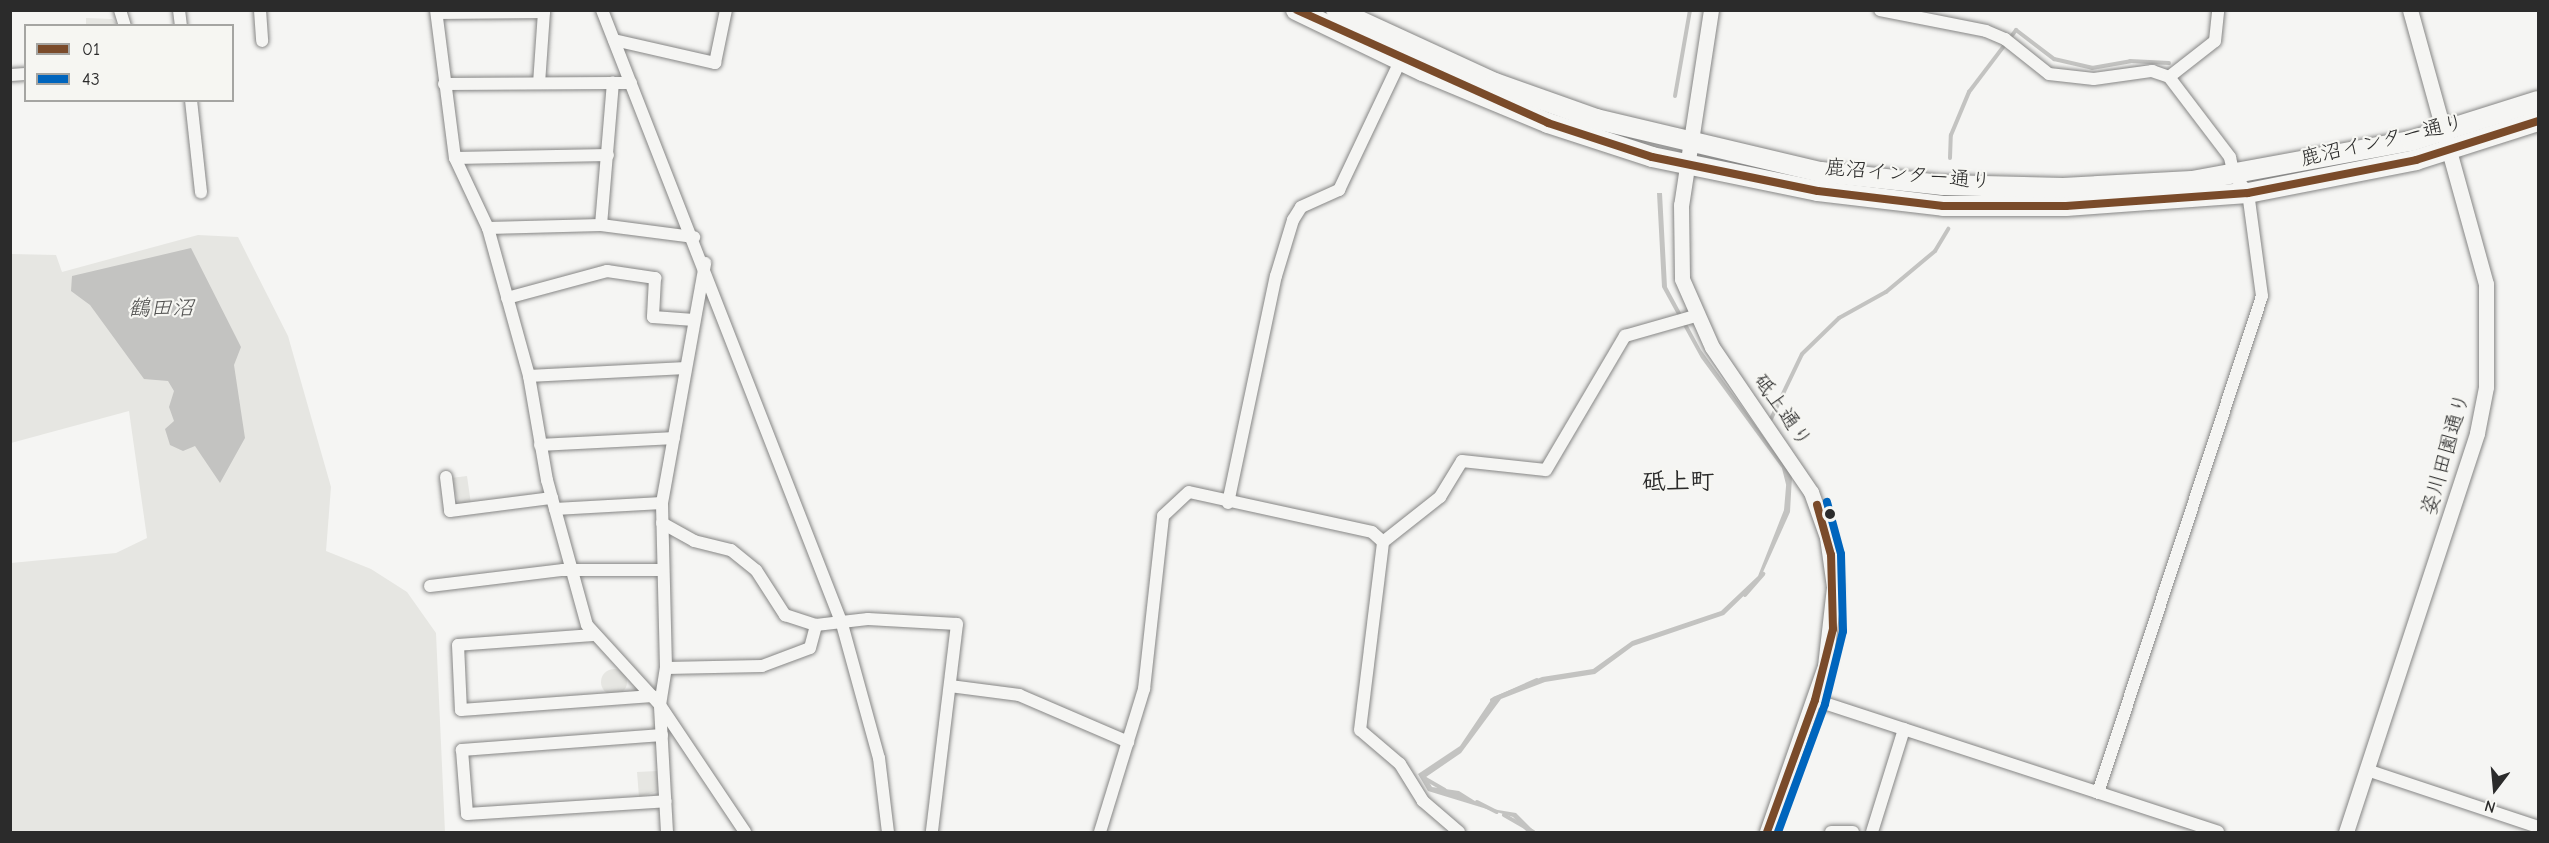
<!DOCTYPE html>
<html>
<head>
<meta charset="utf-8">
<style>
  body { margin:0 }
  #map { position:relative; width:2549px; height:843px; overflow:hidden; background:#f5f5f3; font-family:"Comic Neue","Klee One",sans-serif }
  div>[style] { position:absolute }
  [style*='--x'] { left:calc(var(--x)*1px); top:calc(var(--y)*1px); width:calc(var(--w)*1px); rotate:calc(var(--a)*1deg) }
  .green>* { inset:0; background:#e6e6e2 }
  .round { border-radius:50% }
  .water>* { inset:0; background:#c3c3c1 }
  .stream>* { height:4px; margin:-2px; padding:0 2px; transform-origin:2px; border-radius:2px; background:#c3c3c1 }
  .roads { filter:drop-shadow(0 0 2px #868685) drop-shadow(0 0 2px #868685) }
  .minor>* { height:12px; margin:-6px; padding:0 6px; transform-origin:6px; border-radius:6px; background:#f5f5f3 }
  .tertiary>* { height:15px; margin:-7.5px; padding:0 7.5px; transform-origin:7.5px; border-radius:7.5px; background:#f5f5f3 }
  .primary>* { height:20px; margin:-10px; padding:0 10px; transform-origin:10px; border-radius:10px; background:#f5f5f3 }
  .bus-1>* { height:8px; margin:-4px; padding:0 4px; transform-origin:4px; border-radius:4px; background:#7a4b2a }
  .bus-2>* { height:8px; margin:-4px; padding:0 4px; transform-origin:4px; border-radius:4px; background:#0065bd }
  .dots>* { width:16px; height:16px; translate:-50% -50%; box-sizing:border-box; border:3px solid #f6f6f2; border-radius:50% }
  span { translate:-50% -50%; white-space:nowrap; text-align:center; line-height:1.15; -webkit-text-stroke:4.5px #f6f6f2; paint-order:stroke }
  .street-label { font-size:21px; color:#2b2b2b }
  .water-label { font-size:22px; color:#525251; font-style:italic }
  .quarter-label { font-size:24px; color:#2b2b2b; font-weight:700 }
  .frame { position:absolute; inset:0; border:12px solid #2b2b2b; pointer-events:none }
  .legend { position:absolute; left:24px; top:24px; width:210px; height:78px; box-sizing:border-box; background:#f6f6f2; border:2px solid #a5a5a2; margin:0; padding:8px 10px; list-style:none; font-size:18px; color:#2b2b2b }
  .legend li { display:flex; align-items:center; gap:12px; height:30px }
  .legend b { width:30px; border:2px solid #a5a5a2 }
  .north { position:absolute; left:2465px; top:759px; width:60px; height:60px; -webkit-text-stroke:4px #f6f6f2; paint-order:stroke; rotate:196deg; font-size:16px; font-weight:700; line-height:24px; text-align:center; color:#2b2b2b }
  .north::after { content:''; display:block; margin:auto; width:21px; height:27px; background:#2b2b2b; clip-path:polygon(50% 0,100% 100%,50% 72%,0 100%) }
</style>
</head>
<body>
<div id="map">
  <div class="green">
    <i style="clip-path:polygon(86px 18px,112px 19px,119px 26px,86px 26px)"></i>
    <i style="clip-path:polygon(198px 235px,238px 237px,288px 336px,331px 487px,326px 551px,371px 569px,407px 592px,436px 633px,445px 832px,11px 832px,11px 563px,116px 553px,147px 538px,129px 411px,11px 443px,11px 254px,56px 255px,62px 272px)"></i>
    <i style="clip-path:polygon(467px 476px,471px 504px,459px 505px,451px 478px)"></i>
    <i class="round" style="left:601px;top:669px;width:26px;height:26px"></i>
    <i style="clip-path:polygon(657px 771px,658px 791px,639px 797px,637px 772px)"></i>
  </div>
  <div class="water">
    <i style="clip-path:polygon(1657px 193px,1662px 193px,1667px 287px,1701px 350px,1792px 476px,1790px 512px,1759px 581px,1724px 615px,1633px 646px,1595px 674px,1545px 682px,1501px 699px,1461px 753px,1426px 777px,1432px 787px,1459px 791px,1486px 808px,1516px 813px,1535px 832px,1527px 832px,1513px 817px,1428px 791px,1418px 774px,1460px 746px,1493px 697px,1542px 677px,1593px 669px,1632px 641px,1721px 611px,1758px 576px,1784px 510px,1787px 475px,1701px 358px,1662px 287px)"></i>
    <i style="clip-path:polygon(191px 248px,241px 347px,234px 365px,245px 438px,220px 483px,195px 446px,183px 451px,170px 445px,165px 429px,174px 421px,169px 407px,174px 391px,168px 381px,144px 379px,90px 305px,71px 291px,72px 276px)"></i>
  </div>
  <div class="stream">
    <i style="--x:1675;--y:96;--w:87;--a:-80.1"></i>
    <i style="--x:1950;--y:158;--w:23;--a:-88"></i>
    <i style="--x:1951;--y:135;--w:47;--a:-67.3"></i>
    <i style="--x:1969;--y:92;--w:78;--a:-52.8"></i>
    <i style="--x:2016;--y:30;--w:48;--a:37.3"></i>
    <i style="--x:2054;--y:59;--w:39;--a:13"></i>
    <i style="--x:2092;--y:68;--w:39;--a:-10"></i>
    <i style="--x:2130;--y:61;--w:39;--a:3"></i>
    <i style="--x:1769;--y:423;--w:76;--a:-64.4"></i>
    <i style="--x:1802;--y:354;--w:52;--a:-44.2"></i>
    <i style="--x:1839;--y:318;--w:54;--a:-29"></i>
    <i style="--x:1886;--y:292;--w:64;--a:-39.9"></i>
    <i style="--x:1935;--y:251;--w:26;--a:-59"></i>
    <i style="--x:1784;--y:468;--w:16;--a:76"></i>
    <i style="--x:1745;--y:595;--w:28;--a:-49"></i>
    <i style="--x:1492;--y:700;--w:49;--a:-24"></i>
    <i style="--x:1424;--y:778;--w:24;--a:30"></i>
    <i style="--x:1477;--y:802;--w:22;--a:27"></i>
    <i style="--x:1504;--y:815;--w:34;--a:30"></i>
  </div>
  <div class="roads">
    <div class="minor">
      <i style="--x:120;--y:10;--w:17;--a:73"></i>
      <i style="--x:179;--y:10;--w:16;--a:83"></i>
      <i style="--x:260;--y:10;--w:31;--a:86"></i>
      <i style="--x:436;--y:10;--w:149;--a:82.7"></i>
      <i style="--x:455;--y:158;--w:77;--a:64.8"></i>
      <i style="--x:488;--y:228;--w:154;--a:74.5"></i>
      <i style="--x:602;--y:10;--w:659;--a:68.65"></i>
      <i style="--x:842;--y:624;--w:139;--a:74.6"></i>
      <i style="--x:879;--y:758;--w:75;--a:83.1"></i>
      <i style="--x:1880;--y:10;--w:108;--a:11.2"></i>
      <i style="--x:1986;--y:31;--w:21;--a:23"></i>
      <i style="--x:2005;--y:39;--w:56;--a:38.5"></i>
      <i style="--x:2049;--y:74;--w:45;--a:6.3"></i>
      <i style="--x:2094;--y:79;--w:59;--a:-7.9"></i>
      <i style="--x:2152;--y:71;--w:18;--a:19"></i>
      <i style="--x:2169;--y:77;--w:58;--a:-38"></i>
      <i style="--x:2215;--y:41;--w:31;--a:-84"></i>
      <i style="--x:437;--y:13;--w:107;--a:-0.5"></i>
      <i style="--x:544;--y:12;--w:71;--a:94"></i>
      <i style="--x:614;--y:40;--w:104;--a:12.8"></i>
      <i style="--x:715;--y:63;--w:54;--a:-78.3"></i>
      <i style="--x:10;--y:75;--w:16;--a:-4"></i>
      <i style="--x:444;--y:84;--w:169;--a:-0.3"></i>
      <i style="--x:191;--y:100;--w:93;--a:83.8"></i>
      <i style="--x:455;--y:158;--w:153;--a:-1.1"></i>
      <i style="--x:601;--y:225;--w:94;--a:7.4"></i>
      <i style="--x:488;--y:228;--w:113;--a:-1.5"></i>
      <i style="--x:601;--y:225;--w:143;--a:-85.2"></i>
      <i style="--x:613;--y:83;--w:18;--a:0"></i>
      <i style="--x:507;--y:298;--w:104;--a:-15.1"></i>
      <i style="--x:607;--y:271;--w:49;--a:8.3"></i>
      <i style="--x:655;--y:278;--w:39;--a:93"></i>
      <i style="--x:653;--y:317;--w:41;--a:4.2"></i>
      <i style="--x:685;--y:368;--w:156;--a:177.1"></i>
      <i style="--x:529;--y:376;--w:106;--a:80.2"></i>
      <i style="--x:547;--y:480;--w:150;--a:74.6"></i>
      <i style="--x:587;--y:625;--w:108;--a:47.6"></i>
      <i style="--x:660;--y:705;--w:153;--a:56.2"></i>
      <i style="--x:540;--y:445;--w:134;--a:-3"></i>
      <i style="--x:446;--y:477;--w:34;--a:83"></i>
      <i style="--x:450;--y:511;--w:103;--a:-7.3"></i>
      <i style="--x:1228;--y:503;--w:232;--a:-78.1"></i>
      <i style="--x:1276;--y:276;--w:59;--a:-73.1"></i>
      <i style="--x:1293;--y:220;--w:15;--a:-58"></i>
      <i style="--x:1301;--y:207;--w:42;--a:-24.1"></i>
      <i style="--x:1339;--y:190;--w:149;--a:-64.6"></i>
      <i style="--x:555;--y:509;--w:107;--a:-3.2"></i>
      <i style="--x:662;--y:523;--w:37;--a:29"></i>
      <i style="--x:694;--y:541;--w:38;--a:14"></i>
      <i style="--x:731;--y:550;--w:32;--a:39"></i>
      <i style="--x:756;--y:570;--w:54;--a:57.2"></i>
      <i style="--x:785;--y:615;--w:33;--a:18"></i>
      <i style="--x:430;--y:586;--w:134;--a:-6.9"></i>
      <i style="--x:563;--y:570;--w:96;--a:0"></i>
      <i style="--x:593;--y:635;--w:135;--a:175.8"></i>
      <i style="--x:458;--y:645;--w:65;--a:87.4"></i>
      <i style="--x:461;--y:710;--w:192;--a:-4.2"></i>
      <i style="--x:666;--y:668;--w:96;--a:-1.2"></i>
      <i style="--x:762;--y:666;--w:51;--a:-20.6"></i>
      <i style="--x:810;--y:648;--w:24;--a:-75"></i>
      <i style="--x:816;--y:625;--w:52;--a:-6.6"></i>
      <i style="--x:868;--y:619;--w:89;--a:3.2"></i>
      <i style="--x:957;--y:624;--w:209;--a:96.9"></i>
      <i style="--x:950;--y:686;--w:70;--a:7.4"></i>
      <i style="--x:1019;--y:695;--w:119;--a:23.3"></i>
      <i style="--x:1815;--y:700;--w:424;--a:18.1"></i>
      <i style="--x:662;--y:735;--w:201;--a:175.7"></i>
      <i style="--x:462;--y:750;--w:64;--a:85.5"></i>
      <i style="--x:467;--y:814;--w:199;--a:-3.7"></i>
      <i style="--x:2367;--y:770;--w:180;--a:18.4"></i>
      <i style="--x:2098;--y:793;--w:523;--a:-71.74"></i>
      <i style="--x:2262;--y:296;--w:104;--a:-97.7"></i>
      <i style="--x:2248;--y:193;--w:23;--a:-128"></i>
      <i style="--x:2234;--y:175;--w:18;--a:-103"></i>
      <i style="--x:2230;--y:157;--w:101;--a:-127.3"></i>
      <i style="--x:667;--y:832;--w:127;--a:-93.2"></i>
      <i style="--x:660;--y:705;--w:37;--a:-81"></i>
      <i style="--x:666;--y:668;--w:165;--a:-91.4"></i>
      <i style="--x:662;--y:503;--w:244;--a:-79.8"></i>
      <i style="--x:1100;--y:832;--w:150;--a:-72.9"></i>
      <i style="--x:1144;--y:689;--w:174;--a:-83.7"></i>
      <i style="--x:1163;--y:516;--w:35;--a:-43"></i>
      <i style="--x:1189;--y:492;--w:187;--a:12.3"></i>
      <i style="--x:1372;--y:532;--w:15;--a:42"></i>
      <i style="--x:1459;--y:832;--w:48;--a:-139.3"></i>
      <i style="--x:1423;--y:801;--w:44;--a:-121.9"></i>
      <i style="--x:1400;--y:764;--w:52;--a:-139.6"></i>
      <i style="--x:1360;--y:730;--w:189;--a:-83"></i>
      <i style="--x:1383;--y:542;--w:73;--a:-38.3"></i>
      <i style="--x:1440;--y:497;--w:42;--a:-58.6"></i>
      <i style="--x:1462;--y:461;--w:84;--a:6.1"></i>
      <i style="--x:1546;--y:470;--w:156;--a:-59.5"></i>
      <i style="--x:1625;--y:336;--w:73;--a:-15.9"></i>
      <i style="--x:1831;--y:832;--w:22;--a:0"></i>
      <i style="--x:1872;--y:832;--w:108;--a:-72.7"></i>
    </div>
    <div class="tertiary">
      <i style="--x:1711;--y:10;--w:197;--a:98.7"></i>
      <i style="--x:1681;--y:205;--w:74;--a:89.2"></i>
      <i style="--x:1682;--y:279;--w:74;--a:66.2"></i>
      <i style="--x:1712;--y:347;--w:176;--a:55.7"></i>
      <i style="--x:1811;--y:492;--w:48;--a:70.4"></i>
      <i style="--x:1827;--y:537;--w:50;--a:82"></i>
      <i style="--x:1834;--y:587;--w:80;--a:96.5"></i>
      <i style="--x:1825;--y:666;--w:176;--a:109.3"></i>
      <i style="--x:2346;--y:832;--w:420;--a:-71.8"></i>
      <i style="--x:2477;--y:433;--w:47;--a:-78.9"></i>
      <i style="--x:2486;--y:387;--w:103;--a:-90"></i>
      <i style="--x:2486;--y:284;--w:284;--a:-105.5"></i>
    </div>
    <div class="primary">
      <i style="--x:1296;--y:10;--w:141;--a:25.7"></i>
      <i style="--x:1423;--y:71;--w:135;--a:22.6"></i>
      <i style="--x:1548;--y:123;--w:109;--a:18.1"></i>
      <i style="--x:1652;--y:157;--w:169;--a:11.6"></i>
      <i style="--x:1818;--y:191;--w:126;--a:6.8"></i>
      <i style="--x:1943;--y:206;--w:123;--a:0"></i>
      <i style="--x:2066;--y:206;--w:182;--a:-4.1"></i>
      <i style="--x:2248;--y:193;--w:171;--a:-11.1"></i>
      <i style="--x:2416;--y:160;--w:128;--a:-17.7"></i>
      <i style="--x:1336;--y:10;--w:175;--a:24.7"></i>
      <i style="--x:1495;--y:83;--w:107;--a:19.6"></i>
      <i style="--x:1596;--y:119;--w:231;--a:13.3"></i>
      <i style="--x:1821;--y:172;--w:123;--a:6.1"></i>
      <i style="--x:1943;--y:185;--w:120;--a:1.4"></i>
      <i style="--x:2063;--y:188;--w:129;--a:-3.1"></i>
      <i style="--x:2192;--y:181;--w:223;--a:-10.4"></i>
      <i style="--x:2411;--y:141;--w:133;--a:-17.5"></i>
    </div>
  </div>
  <div class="bus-1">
    <i style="--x:1297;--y:10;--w:275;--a:24.2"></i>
    <i style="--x:1548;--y:123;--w:109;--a:18.1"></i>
    <i style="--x:1652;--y:157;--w:169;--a:11.6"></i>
    <i style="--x:1818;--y:191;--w:126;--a:6.8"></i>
    <i style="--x:1943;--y:206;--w:123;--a:0"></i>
    <i style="--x:2066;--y:206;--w:182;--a:-4.1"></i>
    <i style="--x:2248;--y:193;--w:171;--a:-11.1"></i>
    <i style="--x:2416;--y:160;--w:128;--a:-17.7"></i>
    <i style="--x:1767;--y:832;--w:140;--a:-70"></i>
    <i style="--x:1815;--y:700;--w:73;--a:-75.8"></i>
    <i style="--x:1833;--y:629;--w:74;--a:-91.5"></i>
    <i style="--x:1831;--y:555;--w:52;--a:-105.6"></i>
  </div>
  <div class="bus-2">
    <i style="--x:1778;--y:832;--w:136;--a:-69.8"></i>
    <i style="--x:1825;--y:704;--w:75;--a:-76.1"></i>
    <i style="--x:1843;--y:631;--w:77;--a:-91.5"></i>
    <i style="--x:1841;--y:554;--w:54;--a:-105.1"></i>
  </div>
  <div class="dots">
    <i style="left:1830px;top:514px;background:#2b2b2b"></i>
  </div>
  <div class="street-label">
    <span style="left:2382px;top:140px;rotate:-13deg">鹿沼インター通り</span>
    <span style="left:1908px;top:174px;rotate:5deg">鹿沼インター通り</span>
    <span style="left:1783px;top:410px;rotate:55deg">砥上通り</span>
    <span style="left:2445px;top:454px;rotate:-74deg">姿川田園通り</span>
  </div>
  <div class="water-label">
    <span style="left:161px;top:309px">鶴田沼</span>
  </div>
  <div class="quarter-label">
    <span style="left:1678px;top:482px">砥上町</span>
  </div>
  <div class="frame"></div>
  <ul class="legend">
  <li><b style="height:8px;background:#7a4b2a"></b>01</li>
  <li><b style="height:8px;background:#0065bd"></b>43</li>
  </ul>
  <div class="north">N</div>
</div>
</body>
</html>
